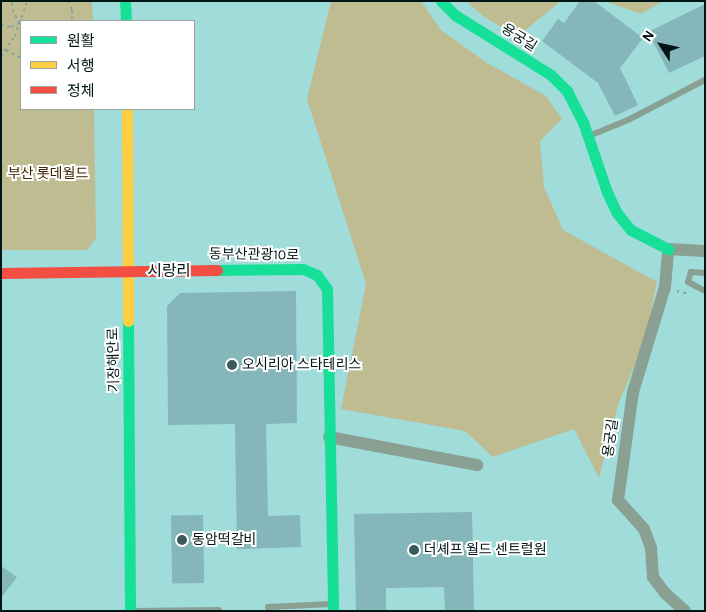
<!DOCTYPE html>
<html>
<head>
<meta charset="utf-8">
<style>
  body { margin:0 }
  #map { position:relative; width:706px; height:612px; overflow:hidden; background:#9fdcda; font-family:Karla,"Noto Sans KR",sans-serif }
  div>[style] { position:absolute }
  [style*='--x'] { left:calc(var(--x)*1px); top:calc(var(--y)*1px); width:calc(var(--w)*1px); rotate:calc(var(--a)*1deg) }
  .green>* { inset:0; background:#bfbc91 }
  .building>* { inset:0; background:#85b6b9; transform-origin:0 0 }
  .path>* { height:2px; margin-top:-1px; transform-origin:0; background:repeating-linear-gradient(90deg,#85a299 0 2.5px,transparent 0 6.5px) }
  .lane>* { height:6px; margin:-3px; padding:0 3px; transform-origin:3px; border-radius:3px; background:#89a093 }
  .street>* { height:12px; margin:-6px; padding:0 6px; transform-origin:6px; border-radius:6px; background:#89a093 }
  .fast>* { height:11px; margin:-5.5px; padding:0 5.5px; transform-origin:5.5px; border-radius:5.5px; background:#16e098 }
  .slow>* { height:11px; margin:-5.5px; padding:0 5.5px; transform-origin:5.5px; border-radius:5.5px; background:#ffcf43 }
  .jam>* { height:11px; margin:-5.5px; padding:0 5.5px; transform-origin:5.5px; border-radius:5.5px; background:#f24e42 }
  .dots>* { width:14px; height:14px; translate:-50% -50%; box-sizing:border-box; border:2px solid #fff; border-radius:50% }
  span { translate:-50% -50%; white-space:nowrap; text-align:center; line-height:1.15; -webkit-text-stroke:4px #fff; paint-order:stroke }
  .street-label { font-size:14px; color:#001615 }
  .park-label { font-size:14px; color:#3e2500 }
  .poi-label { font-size:14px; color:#001615 }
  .left { translate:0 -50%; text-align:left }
  .quarter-label { font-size:16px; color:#001615 }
  .frame { position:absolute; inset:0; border:2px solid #001615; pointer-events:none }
  .legend { position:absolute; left:20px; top:20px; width:175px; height:90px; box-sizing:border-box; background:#fff; border:1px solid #99a2a1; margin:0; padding:6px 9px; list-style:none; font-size:15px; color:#001615 }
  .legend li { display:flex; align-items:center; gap:10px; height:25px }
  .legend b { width:25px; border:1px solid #99a2a1 }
  .north { position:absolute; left:636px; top:20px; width:50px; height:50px; -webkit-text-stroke:4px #fff; paint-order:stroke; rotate:305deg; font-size:14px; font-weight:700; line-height:20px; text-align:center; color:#001615 }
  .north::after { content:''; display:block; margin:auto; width:18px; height:22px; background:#001615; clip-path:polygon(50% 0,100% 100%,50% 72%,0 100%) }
</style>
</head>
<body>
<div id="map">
  <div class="green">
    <i style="clip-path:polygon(1px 1px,92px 1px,93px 21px,21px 21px,21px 109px,94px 109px,96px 238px,87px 250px,1px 250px)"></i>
    <i style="clip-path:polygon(331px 1px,421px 1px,441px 30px,487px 63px,546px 96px,562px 119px,540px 141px,544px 187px,563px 230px,657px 282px,645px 341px,619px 402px,599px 478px,574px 429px,493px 457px,465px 431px,341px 409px,366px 284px,307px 99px)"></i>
    <i style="clip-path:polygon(466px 1px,561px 1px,517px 37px,483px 16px)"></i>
    <i style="clip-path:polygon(605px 1px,663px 1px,641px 14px)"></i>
  </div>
  <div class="building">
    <i style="clip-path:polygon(580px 1px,594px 1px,643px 38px,620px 68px,638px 105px,615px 116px,598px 83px,542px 41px,558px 19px,564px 23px)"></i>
    <i style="clip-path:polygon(705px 4px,705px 56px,669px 73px,648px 32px)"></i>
    <i style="clip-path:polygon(296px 291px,297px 423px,266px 424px,268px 516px,300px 515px,301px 547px,237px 549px,235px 424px,168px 425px,167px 306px,180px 293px)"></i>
    <i style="clip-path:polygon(472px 512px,474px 611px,445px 611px,444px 587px,386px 588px,386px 611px,356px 611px,354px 514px)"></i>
    <i style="left:203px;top:515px;width:68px;height:32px;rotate:89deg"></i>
    <i style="clip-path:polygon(1px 566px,17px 577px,1px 598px)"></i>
  </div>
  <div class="path">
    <i style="--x:69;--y:1;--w:9;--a:72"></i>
    <i style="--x:72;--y:10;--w:11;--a:90"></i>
    <i style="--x:1;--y:25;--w:10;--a:11"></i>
    <i style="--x:11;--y:27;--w:10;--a:-24"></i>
    <i style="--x:20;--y:23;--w:13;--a:-122"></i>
    <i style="--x:13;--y:12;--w:11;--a:-95"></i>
    <i style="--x:6;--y:50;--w:17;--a:28"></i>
    <i style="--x:1;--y:56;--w:24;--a:-55"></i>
    <i style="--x:15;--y:36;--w:37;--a:-71"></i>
    <i style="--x:677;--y:291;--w:13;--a:13"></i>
  </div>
  <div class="lane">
    <i style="--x:589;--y:136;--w:44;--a:-22.5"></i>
    <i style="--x:630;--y:119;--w:85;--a:-27.5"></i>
    <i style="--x:705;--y:273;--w:14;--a:-176"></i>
    <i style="--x:691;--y:272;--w:10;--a:107"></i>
    <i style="--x:688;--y:282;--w:19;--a:28"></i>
    <i style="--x:268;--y:607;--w:64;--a:-2.7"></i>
    <i style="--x:131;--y:611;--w:88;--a:-0.7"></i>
  </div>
  <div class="street">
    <i style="--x:329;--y:437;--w:151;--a:10.7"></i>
    <i style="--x:685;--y:611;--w:27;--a:-138"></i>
    <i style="--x:665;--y:593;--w:20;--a:-127"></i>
    <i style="--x:653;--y:577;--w:29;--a:-94"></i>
    <i style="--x:651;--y:548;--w:20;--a:-110"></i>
    <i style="--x:644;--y:529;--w:39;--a:-132"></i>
    <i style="--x:618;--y:500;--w:109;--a:-82.1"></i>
    <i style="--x:633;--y:392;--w:110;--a:-73.1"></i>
    <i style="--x:665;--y:287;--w:38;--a:-85"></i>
    <i style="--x:668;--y:249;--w:37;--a:3"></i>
  </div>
  <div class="fast">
    <i style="--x:125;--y:1;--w:20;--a:87"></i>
    <i style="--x:441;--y:1;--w:20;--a:45"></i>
    <i style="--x:455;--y:15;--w:113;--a:32"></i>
    <i style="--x:551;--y:75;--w:23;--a:45"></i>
    <i style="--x:567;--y:91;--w:35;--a:63"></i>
    <i style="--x:583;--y:122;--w:74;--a:71.1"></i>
    <i style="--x:607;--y:192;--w:23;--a:65"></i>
    <i style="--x:617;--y:213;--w:22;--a:51"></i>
    <i style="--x:631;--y:230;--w:42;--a:27.2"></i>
    <i style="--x:217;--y:270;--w:86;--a:-0.7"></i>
    <i style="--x:303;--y:269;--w:15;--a:23"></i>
    <i style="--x:317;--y:275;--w:17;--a:54"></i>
    <i style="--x:327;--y:289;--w:322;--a:88.9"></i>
    <i style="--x:128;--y:321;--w:290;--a:89.6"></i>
  </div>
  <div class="slow">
    <i style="--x:127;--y:109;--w:212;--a:89.7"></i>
  </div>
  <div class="jam">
    <i style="--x:1;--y:273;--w:216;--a:-0.8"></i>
  </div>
  <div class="dots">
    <i style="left:232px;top:365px;background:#385b5a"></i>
    <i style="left:182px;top:540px;background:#385b5a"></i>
    <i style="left:414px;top:550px;background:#385b5a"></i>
  </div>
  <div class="street-label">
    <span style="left:519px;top:38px;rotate:32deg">용궁길</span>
    <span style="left:254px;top:255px;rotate:1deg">동부산관광10로</span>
    <span style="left:114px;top:360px;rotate:-91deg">기장해안로</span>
    <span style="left:611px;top:438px;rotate:-82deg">용궁길</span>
  </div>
  <div class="park-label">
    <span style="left:48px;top:174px">부산 롯데월드</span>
  </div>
  <div class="poi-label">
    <span class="left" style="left:242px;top:365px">오시리아 스타테리스</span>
    <span class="left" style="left:192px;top:540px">동암떡갈비</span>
    <span class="left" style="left:424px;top:550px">더셰프 월드 센트럴원</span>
  </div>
  <div class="quarter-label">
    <span style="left:169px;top:271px">시랑리</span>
  </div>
  <div class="frame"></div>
  <ul class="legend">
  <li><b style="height:6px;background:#16e098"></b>원활</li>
  <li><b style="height:6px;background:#ffcf43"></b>서행</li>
  <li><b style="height:6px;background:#f24e42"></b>정체</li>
  </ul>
  <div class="north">N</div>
</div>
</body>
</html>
